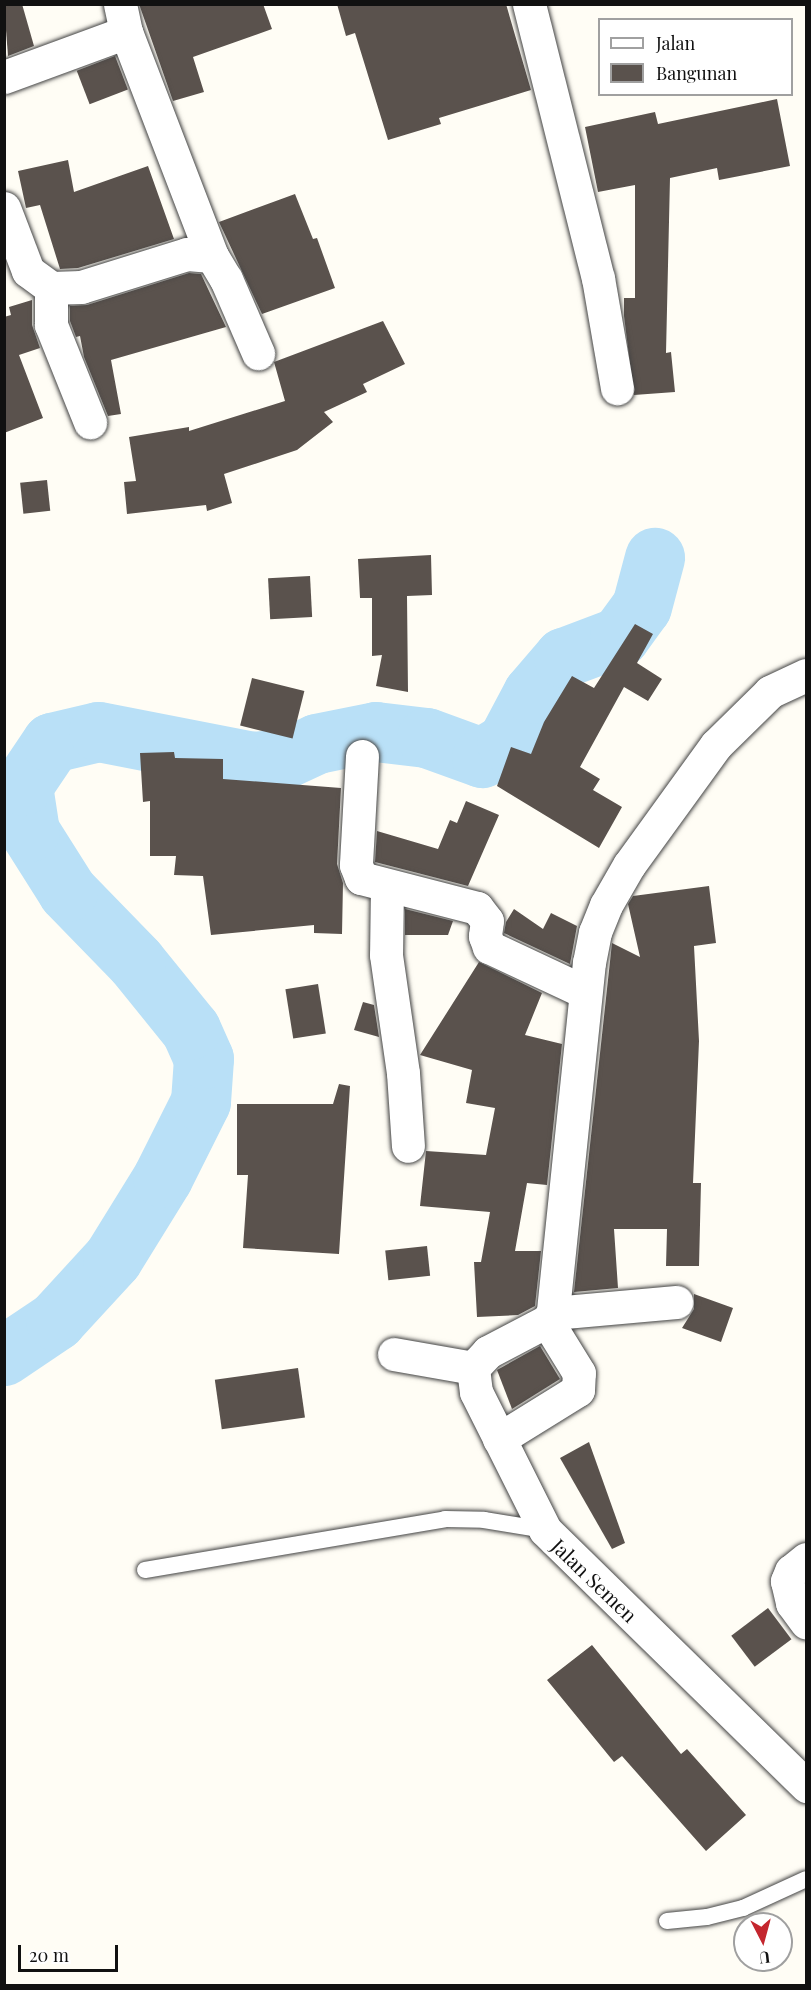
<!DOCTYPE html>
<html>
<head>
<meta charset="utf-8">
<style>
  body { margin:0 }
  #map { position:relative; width:811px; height:1990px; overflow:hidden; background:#fffdf5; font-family:"Playfair Display",serif }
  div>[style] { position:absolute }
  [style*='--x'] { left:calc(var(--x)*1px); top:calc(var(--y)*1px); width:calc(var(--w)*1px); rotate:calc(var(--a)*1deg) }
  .river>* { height:60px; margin:-30px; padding:0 30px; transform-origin:30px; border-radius:30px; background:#b9e0f7 }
  .building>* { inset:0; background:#5a524d; transform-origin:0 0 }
  .roads { filter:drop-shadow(0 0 2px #444) drop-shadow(0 0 2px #444) }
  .service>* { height:16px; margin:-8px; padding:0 8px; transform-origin:8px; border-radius:8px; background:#fff }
  .minor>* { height:33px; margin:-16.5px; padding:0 16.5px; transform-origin:16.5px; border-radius:16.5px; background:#fff }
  span { translate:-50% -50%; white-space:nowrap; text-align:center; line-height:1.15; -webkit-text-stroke:6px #fff; paint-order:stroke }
  .street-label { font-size:20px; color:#111 }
  .frame { position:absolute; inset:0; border:6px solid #111; pointer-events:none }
  .legend { position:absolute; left:598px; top:18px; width:195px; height:78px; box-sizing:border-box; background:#fff; border:2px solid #a0a0a0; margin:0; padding:8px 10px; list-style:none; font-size:18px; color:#111 }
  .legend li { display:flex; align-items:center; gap:12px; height:30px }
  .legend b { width:30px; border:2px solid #a0a0a0 }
  .north { position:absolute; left:733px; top:1912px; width:60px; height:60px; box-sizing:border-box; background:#fff; border:2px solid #a0a0a0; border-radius:50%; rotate:174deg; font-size:16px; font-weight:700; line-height:24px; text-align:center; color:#111 }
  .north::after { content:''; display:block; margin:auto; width:21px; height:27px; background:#c4262e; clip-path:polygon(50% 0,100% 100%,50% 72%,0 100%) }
  .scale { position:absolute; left:18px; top:1945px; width:100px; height:27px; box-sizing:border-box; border:3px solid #111; border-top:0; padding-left:8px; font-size:18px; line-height:21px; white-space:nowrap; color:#111; -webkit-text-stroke:4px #fff; paint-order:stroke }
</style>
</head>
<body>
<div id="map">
  <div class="river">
    <i style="--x:4;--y:1356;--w:63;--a:-33.9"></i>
    <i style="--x:56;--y:1321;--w:84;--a:-47.4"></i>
    <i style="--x:113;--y:1259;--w:95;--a:-58.3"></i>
    <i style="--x:163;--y:1178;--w:85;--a:-63.4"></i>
    <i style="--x:201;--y:1102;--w:43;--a:-86"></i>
    <i style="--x:204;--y:1059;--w:32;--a:-114"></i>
    <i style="--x:191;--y:1030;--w:87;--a:-129"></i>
    <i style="--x:136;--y:962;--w:98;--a:-134.2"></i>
    <i style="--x:68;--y:892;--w:71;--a:-122.3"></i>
    <i style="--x:30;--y:832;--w:47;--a:-98.7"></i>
    <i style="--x:23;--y:786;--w:52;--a:-56"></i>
    <i style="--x:52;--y:743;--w:48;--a:-13.2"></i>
    <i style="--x:99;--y:732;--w:157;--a:11"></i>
    <i style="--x:253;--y:762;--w:32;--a:-5"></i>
    <i style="--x:285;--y:759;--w:35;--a:-25"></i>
    <i style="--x:317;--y:744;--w:60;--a:-11.5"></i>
    <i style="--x:376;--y:732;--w:51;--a:6.7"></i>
    <i style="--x:427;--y:738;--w:59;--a:20"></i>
    <i style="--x:482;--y:758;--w:29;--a:-31"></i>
    <i style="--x:507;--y:743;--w:55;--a:-62"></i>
    <i style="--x:533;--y:694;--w:48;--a:-49.3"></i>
    <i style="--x:564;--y:658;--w:60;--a:-20.6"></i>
    <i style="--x:620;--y:637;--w:37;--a:-54"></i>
    <i style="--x:642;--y:607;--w:51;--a:-75.1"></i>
  </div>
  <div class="building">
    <i style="clip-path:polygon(4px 4px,22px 4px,34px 46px,8px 56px)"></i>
    <i style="clip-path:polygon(139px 4px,263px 4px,272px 29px,193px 57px,204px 92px,173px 101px)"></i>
    <i style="clip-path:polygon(337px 4px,506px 4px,531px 90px,439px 118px,441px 124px,388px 140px,355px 33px,346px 36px)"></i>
    <i style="left:115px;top:56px;width:36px;height:41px;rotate:69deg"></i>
    <i style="clip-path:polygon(777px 99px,790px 166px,719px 180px,717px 168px,670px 178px,666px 353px,671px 352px,675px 392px,634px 395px,624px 316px,624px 298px,635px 298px,635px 185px,598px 192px,585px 127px,655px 112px,658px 124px)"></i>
    <i style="clip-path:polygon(68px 160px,74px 192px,148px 166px,174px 239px,78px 268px,60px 269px,40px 205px,26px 208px,18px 171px)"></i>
    <i style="clip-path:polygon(295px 194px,313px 239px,317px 238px,335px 288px,262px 314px,219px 222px)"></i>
    <i style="clip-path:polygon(189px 273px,201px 274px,226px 327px,111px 360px,121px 414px,108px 416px,84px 357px,80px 336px,76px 337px,70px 321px,70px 306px,87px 305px)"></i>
    <i style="clip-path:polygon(32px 300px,32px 325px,40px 348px,19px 355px,43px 418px,4px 433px,4px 317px,11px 315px,9px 307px)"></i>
    <i style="clip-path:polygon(383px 321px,405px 364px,363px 384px,367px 392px,324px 412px,333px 422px,297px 450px,224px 474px,232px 503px,207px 511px,206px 505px,127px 514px,124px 482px,136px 481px,129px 437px,189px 427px,189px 431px,285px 401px,274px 362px)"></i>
    <i style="left:47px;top:480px;width:31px;height:27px;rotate:84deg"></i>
    <i style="clip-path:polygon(431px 555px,432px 595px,407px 596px,408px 692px,376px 686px,382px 655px,372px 656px,372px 598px,360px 598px,358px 559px)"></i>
    <i style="left:310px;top:576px;width:41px;height:42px;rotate:87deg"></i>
    <i style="clip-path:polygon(635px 624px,653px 634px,637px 663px,662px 679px,648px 701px,624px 687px,580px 767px,600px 779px,593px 790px,622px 807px,599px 848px,497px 786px,511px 747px,531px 754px,544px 722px,572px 676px,594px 688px)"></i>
    <i style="left:252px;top:678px;width:54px;height:49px;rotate:14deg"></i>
    <i style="clip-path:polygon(174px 752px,175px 758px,223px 759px,223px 779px,341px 788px,337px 864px,343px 883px,342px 934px,314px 933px,314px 925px,211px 935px,203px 876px,174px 875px,176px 856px,150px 856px,150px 801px,143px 802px,140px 753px)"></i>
    <i style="clip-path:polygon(466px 801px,499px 815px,468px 886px,375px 862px,377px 831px,438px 849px,450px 820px,457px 823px)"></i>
    <i style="clip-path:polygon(709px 886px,716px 943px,694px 946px,699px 1041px,693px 1183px,701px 1183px,699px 1266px,666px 1266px,667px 1229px,614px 1229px,618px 1288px,574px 1292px,612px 943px,640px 957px,628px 904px,633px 896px)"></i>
    <i style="clip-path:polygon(405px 909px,453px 921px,448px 935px,405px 935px)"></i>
    <i style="clip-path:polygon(514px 909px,543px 929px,551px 913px,577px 926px,570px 964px,504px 933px,506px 922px)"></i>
    <i style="clip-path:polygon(479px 962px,542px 993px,525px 1035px,562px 1044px,547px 1185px,527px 1183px,515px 1251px,541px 1251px,535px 1306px,518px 1315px,477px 1317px,474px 1262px,481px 1262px,490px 1212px,420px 1206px,426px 1151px,486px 1155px,495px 1108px,466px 1103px,472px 1070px,420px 1055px)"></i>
    <i style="left:318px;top:984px;width:50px;height:33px;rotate:81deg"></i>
    <i style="clip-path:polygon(363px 1002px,374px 1005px,379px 1037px,354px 1030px)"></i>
    <i style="clip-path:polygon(339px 1084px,350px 1086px,339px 1254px,243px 1248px,248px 1175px,237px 1175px,237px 1104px,333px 1104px)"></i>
    <i style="left:427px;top:1246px;width:30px;height:42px;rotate:84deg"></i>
    <i style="clip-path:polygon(694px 1294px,733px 1308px,721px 1342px,682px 1328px,694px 1309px)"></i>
    <i style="clip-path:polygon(540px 1346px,560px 1379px,512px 1409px,497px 1370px)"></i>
    <i style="left:298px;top:1368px;width:50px;height:84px;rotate:82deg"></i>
    <i style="clip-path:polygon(589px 1442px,625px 1543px,612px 1549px,560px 1458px)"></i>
    <i style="left:768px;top:1608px;width:39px;height:46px;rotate:53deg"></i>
    <i style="clip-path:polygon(592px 1645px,681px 1754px,687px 1749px,746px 1815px,706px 1851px,622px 1756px,614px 1762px,547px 1680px)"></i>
  </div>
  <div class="roads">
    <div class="service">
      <i style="--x:145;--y:1570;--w:304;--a:-9.6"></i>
      <i style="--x:445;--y:1519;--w:39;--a:1"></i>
      <i style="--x:484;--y:1520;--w:62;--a:9.3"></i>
      <i style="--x:667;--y:1921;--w:40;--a:-5.7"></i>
      <i style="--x:707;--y:1917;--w:37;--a:-14"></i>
      <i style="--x:743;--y:1908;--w:69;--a:-24.7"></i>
    </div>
    <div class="minor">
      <i style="--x:120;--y:4;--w:29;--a:78"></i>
      <i style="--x:126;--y:32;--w:240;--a:69"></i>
      <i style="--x:529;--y:4;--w:283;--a:75.9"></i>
      <i style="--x:598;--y:278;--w:112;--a:80.2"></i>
      <i style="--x:4;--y:77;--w:130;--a:-20.2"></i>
      <i style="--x:4;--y:208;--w:67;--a:69.1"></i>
      <i style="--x:28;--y:271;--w:29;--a:36"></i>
      <i style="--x:51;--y:288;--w:30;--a:-2"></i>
      <i style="--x:81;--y:287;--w:111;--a:-17.3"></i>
      <i style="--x:187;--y:254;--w:25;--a:5"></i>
      <i style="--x:212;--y:256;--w:27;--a:59"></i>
      <i style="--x:226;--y:279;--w:81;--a:66.6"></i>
      <i style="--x:51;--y:288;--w:37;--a:90"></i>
      <i style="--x:51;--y:325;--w:105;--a:68.1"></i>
      <i style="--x:806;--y:675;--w:40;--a:155"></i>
      <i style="--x:770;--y:692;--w:76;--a:135.5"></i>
      <i style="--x:716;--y:745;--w:148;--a:125.9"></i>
      <i style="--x:629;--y:865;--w:46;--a:119.9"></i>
      <i style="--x:606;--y:905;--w:29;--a:112"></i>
      <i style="--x:595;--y:932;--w:31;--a:101"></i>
      <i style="--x:589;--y:962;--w:353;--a:95.9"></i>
      <i style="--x:553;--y:1313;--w:10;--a:127"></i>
      <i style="--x:547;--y:1321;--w:67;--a:152.3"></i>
      <i style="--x:488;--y:1352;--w:22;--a:133"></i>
      <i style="--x:473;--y:1368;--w:24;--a:83"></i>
      <i style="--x:476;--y:1392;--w:154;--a:63.4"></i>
      <i style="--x:545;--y:1530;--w:366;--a:44.4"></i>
      <i style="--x:362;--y:756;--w:109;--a:93.2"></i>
      <i style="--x:356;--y:865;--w:14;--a:69"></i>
      <i style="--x:361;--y:878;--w:120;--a:14.5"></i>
      <i style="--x:477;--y:908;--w:16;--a:52"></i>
      <i style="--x:487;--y:921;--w:15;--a:98"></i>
      <i style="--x:485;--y:936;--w:12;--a:70"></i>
      <i style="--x:489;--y:947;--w:106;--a:25.1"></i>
      <i style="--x:387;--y:886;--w:69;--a:90.8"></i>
      <i style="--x:386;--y:955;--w:119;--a:81.8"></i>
      <i style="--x:403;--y:1073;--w:73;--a:86.1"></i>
      <i style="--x:553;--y:1313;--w:124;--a:-5.1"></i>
      <i style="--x:394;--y:1354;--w:80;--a:10"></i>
      <i style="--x:499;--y:1439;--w:93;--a:-31.8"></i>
      <i style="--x:578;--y:1390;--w:17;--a:-87"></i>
      <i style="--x:579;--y:1373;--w:61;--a:-121.6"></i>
      <i style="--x:806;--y:1559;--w:19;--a:141"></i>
      <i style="--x:791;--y:1571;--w:11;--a:112"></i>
      <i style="--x:787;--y:1581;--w:23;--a:77"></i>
      <i style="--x:792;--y:1603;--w:24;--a:54"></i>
    </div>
  </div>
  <div class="street-label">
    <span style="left:595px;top:1580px;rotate:44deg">Jalan Semen</span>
  </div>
  <div class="frame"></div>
  <ul class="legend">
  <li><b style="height:8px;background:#fff"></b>Jalan</li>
  <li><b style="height:16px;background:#5a524d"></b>Bangunan</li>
  </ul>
  <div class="north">U</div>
  <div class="scale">20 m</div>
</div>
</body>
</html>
